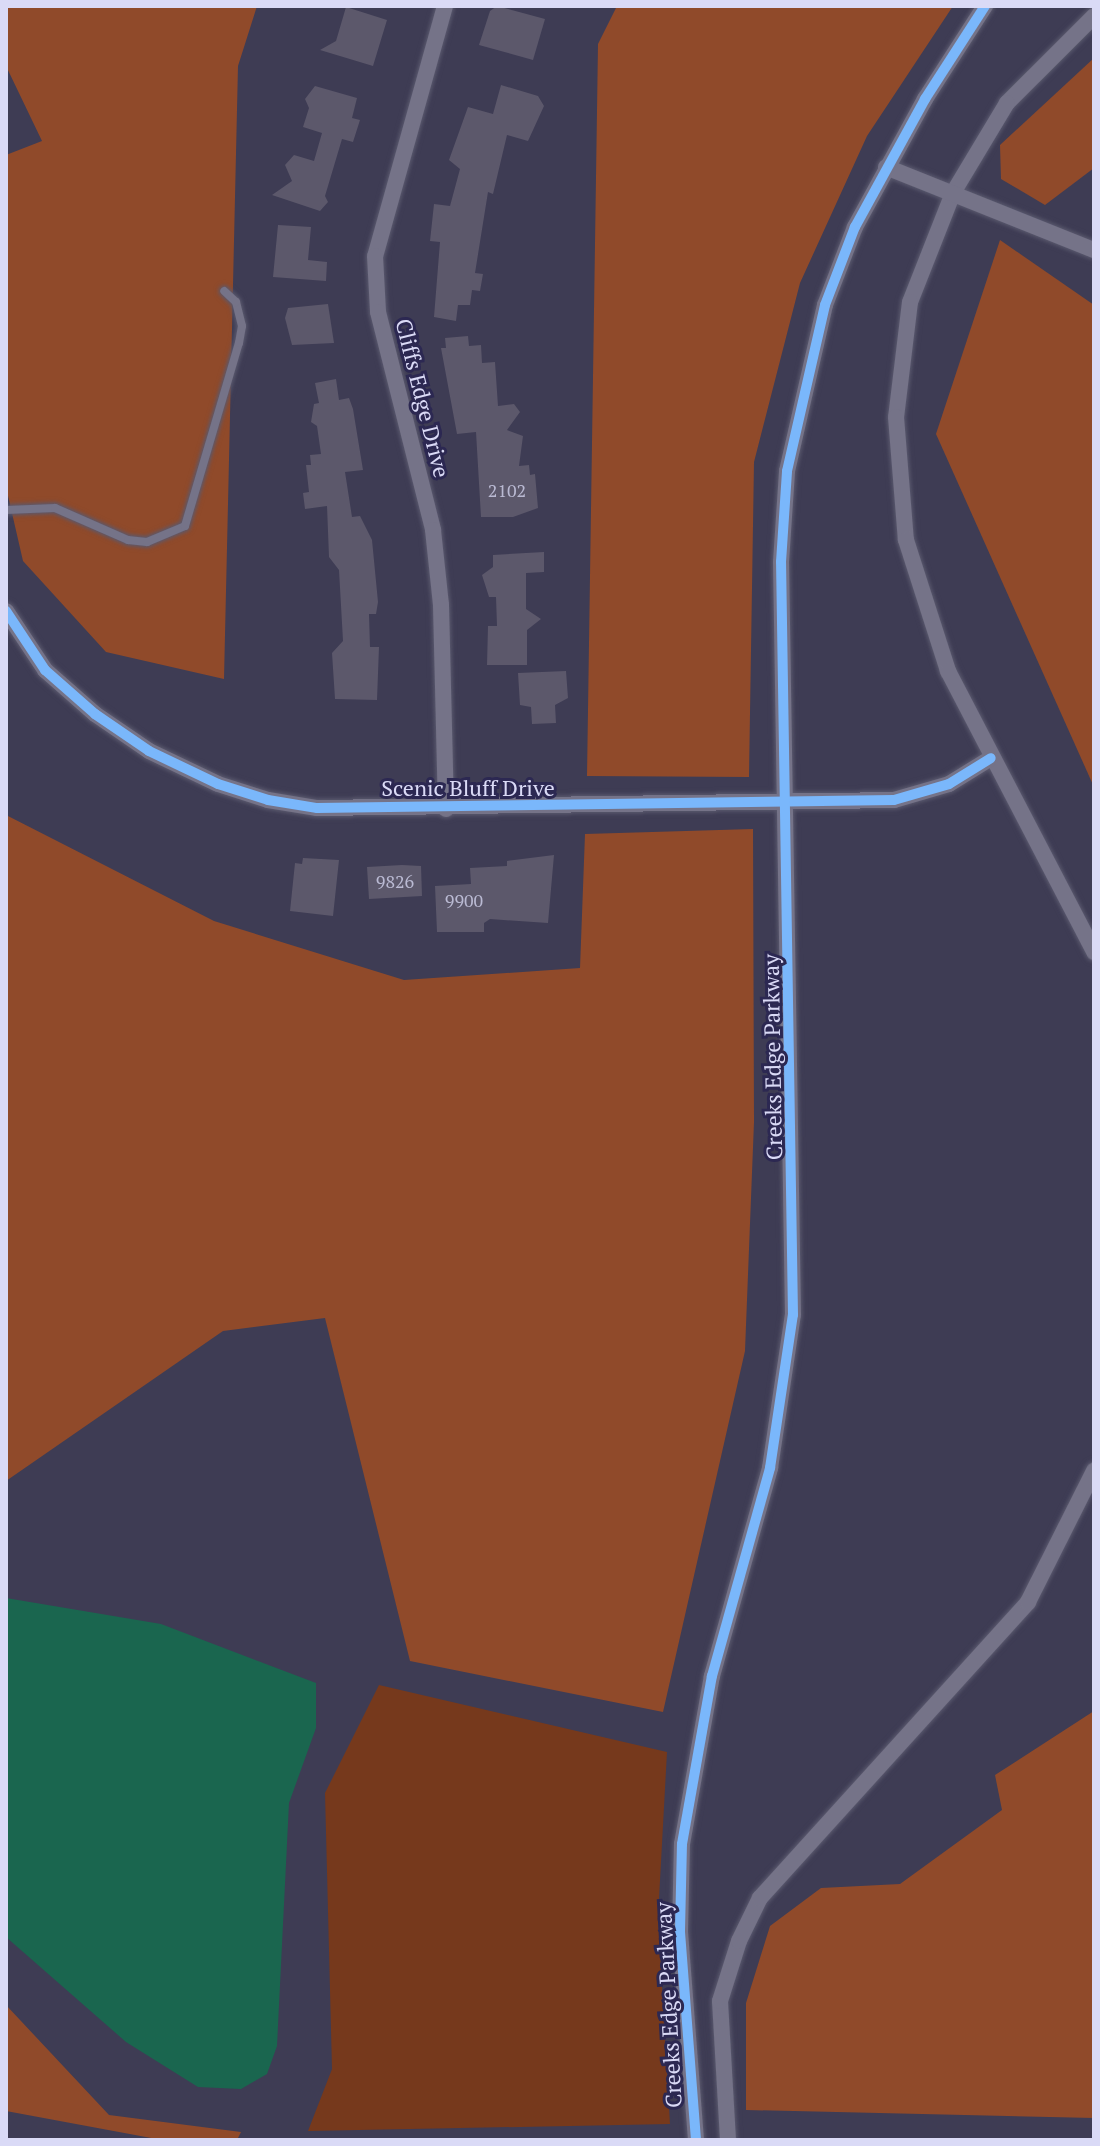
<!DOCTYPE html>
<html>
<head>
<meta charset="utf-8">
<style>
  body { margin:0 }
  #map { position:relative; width:1100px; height:2146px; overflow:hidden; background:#3e3c54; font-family:"PT Serif",serif }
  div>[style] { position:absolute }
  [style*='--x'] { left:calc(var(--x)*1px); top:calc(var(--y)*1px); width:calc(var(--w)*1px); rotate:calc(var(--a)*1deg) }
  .green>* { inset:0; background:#76391c }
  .forest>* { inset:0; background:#904a2a }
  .water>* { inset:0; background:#1a664f }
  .building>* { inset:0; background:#5c586b }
  .roads { filter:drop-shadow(0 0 2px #5a596e) drop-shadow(0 0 2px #5a596e) }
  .lane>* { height:8px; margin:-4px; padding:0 4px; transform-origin:4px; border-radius:4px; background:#757388 }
  .street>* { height:16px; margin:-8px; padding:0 8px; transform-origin:8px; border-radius:8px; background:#757388 }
  .cycleway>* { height:10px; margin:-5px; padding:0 5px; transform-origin:5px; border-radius:5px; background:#7ab7fb }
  span { translate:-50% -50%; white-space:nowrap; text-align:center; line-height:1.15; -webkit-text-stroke:6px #2c2852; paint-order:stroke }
  .number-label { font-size:18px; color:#babad3 }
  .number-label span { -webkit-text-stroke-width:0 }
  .street-label { font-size:22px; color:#dadaf6 }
  .frame { position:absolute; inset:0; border:8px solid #dadaf6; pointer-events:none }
</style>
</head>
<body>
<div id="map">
  <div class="green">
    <i style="clip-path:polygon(379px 1685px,667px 1752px,658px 1917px,670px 2124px,308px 2131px,332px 2069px,325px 1793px)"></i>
  </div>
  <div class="forest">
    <i style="clip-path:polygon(6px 6px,257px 6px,238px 66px,224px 679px,106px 652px,23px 561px,6px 487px,6px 155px,42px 141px,6px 66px)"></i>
    <i style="clip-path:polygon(617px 6px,953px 6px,867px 136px,800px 283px,754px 462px,749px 777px,587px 776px,598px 44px)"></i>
    <i style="clip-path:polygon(1094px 58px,1094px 168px,1045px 205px,1001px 179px,1000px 145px)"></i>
    <i style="clip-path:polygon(1000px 240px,1094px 305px,1094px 787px,936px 434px)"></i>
    <i style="clip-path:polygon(6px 815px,214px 921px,404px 980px,580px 968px,585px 834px,753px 829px,754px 1122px,745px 1351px,663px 1712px,410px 1661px,325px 1318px,223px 1331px,6px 1481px)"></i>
    <i style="clip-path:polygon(1094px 1711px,1094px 2118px,746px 2110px,746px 2003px,770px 1926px,821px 1888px,900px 1884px,1002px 1810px,995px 1775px)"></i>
    <i style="clip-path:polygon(6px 2005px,109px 2115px,241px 2132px,237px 2140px,162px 2140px,6px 2111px)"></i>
  </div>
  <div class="water">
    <i style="clip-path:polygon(6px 1598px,161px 1624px,316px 1683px,316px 1728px,289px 1803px,277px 2046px,267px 2074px,241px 2089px,198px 2087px,126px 2042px,6px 1937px)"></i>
  </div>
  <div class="building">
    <i style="clip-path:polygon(497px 6px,545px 19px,533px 60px,479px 45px,490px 11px)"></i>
    <i style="clip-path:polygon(346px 7px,387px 20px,373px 66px,320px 50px,336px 41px)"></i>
    <i style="clip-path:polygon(501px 85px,538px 96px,544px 106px,528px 141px,507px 135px,493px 194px,488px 192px,475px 273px,483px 274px,480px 291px,472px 290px,470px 305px,458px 305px,456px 321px,434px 317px,440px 242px,430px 241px,434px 204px,450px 206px,460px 169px,449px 160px,468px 107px,493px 114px)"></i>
    <i style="clip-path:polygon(315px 86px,357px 98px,352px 118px,360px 120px,353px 142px,342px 139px,325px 196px,328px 202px,320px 211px,272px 195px,292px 181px,285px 165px,294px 155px,314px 161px,322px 133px,303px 127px,309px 108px,305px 99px)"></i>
    <i style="clip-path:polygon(278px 225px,311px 227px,308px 260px,327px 262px,326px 281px,273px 277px)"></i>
    <i style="clip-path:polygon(328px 304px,334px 343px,292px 345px,285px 318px,288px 308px)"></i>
    <i style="clip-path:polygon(468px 336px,469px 346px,481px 345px,482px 363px,495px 362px,498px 406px,514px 404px,520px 412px,507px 430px,523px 436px,519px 466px,529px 465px,530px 475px,535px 474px,538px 508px,513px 517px,481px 517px,476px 432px,457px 434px,441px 348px,446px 348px,445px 338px)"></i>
    <i style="clip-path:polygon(336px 379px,339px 400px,349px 398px,353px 409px,363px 470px,345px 472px,352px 517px,360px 516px,372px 540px,378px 602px,376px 614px,369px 614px,370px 647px,379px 647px,377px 700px,335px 699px,332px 653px,343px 641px,339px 570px,329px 557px,327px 506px,305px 509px,303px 493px,309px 492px,306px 465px,311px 465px,310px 455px,321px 454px,317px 426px,311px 422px,314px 404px,319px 403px,315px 383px)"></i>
    <i style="clip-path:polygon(544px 552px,544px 572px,526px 573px,526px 609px,541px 619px,527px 630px,527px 665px,487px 665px,488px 626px,497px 626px,496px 597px,489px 597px,482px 575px,493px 567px,493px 555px)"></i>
    <i style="clip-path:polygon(566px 671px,568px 698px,555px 705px,556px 723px,532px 724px,531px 707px,520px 705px,518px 673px)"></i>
    <i style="clip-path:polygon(554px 855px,548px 923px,490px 919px,484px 923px,484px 932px,437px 932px,435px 886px,471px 884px,470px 868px,507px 866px,507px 861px)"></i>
    <i style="clip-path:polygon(303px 858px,339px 860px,333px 916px,290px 911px,295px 863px,302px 864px)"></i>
    <i style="clip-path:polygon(402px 865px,421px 866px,422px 896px,369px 899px,367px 867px)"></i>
  </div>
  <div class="roads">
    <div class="lane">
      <i style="--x:6;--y:510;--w:49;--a:-2.3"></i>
      <i style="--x:55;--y:508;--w:80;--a:23.7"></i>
      <i style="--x:128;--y:540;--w:19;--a:6"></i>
      <i style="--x:147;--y:542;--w:41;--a:-22.8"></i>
      <i style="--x:185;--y:526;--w:191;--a:-73.6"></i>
      <i style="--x:239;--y:343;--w:17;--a:-80"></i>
      <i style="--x:242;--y:326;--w:25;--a:-104"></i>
      <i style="--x:236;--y:302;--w:16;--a:-137"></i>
    </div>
    <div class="street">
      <i style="--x:445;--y:6;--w:260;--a:105.6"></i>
      <i style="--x:375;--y:256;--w:56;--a:86.9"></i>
      <i style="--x:378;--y:312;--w:225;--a:75.8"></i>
      <i style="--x:433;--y:530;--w:75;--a:83.9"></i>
      <i style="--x:441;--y:605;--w:204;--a:88.6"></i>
      <i style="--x:1094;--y:16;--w:123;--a:135"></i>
      <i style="--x:1007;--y:103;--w:105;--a:121"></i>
      <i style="--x:953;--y:193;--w:117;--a:111.5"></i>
      <i style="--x:910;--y:302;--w:116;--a:96.9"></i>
      <i style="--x:896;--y:417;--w:123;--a:85.4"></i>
      <i style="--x:906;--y:540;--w:138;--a:72.2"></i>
      <i style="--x:948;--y:671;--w:317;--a:62.5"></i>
      <i style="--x:886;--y:167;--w:224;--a:21.8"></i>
      <i style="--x:6;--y:611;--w:71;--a:56.5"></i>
      <i style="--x:45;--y:670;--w:67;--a:41.3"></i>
      <i style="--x:95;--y:714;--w:65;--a:34.4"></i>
      <i style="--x:149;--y:751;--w:76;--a:25.6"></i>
      <i style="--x:218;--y:784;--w:52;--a:17.7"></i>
      <i style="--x:268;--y:800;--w:50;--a:9.3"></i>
      <i style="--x:317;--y:808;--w:577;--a:-0.79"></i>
      <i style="--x:894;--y:800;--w:57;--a:-16.2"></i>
      <i style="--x:949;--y:784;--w:49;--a:-31.8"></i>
      <i style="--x:696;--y:2140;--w:210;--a:-94.4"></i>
      <i style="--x:680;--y:1931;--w:87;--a:-88.7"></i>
      <i style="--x:682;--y:1844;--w:171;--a:-79.9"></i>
      <i style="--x:712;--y:1676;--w:216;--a:-74.4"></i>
      <i style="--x:770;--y:1468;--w:155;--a:-81.5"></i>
      <i style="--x:793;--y:1315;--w:753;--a:-90.91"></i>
      <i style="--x:781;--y:562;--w:91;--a:-86.2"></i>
      <i style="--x:787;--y:471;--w:170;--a:-77.1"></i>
      <i style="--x:825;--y:305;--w:84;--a:-69"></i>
      <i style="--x:855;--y:227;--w:146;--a:-61.3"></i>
      <i style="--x:925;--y:99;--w:111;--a:-57.2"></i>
      <i style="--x:728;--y:2140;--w:139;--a:-93.3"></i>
      <i style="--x:720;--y:2001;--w:63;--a:-72.4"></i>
      <i style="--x:739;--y:1941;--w:48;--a:-64"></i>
      <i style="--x:760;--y:1898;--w:399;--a:-47.8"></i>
      <i style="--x:1028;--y:1602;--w:147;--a:-63.3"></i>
    </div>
  </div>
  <div class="cycleway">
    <i style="--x:6;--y:611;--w:71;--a:56.5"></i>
    <i style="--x:45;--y:670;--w:67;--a:41.3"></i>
    <i style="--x:95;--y:714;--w:65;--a:34.4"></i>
    <i style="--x:149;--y:751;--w:76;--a:25.6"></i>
    <i style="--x:218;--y:784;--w:52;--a:17.7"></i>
    <i style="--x:268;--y:800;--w:50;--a:9.3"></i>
    <i style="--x:317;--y:808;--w:577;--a:-0.79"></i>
    <i style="--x:894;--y:800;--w:57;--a:-16.2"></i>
    <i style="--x:949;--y:784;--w:49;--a:-31.8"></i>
    <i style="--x:696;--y:2140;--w:210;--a:-94.4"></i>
    <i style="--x:680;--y:1931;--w:87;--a:-88.7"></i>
    <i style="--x:682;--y:1844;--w:171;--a:-79.9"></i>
    <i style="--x:712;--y:1676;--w:216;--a:-74.4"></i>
    <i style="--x:770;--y:1468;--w:155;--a:-81.5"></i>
    <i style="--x:793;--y:1315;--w:753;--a:-90.91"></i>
    <i style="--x:781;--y:562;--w:91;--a:-86.2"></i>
    <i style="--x:787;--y:471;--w:170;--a:-77.1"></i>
    <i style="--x:825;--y:305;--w:84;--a:-69"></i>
    <i style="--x:855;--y:227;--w:146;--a:-61.3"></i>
    <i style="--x:925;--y:99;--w:111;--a:-57.2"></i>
  </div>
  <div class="number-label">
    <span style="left:507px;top:490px">2102</span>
    <span style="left:395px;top:881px">9826</span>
    <span style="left:464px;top:900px">9900</span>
  </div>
  <div class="street-label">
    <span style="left:423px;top:398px;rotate:76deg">Cliffs Edge Drive</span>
    <span style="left:468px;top:788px">Scenic Bluff Drive</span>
    <span style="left:772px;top:1057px;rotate:-91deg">Creeks Edge Parkway</span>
    <span style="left:668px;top:2005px;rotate:-93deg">Creeks Edge Parkway</span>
  </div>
  <div class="frame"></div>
</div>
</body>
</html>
